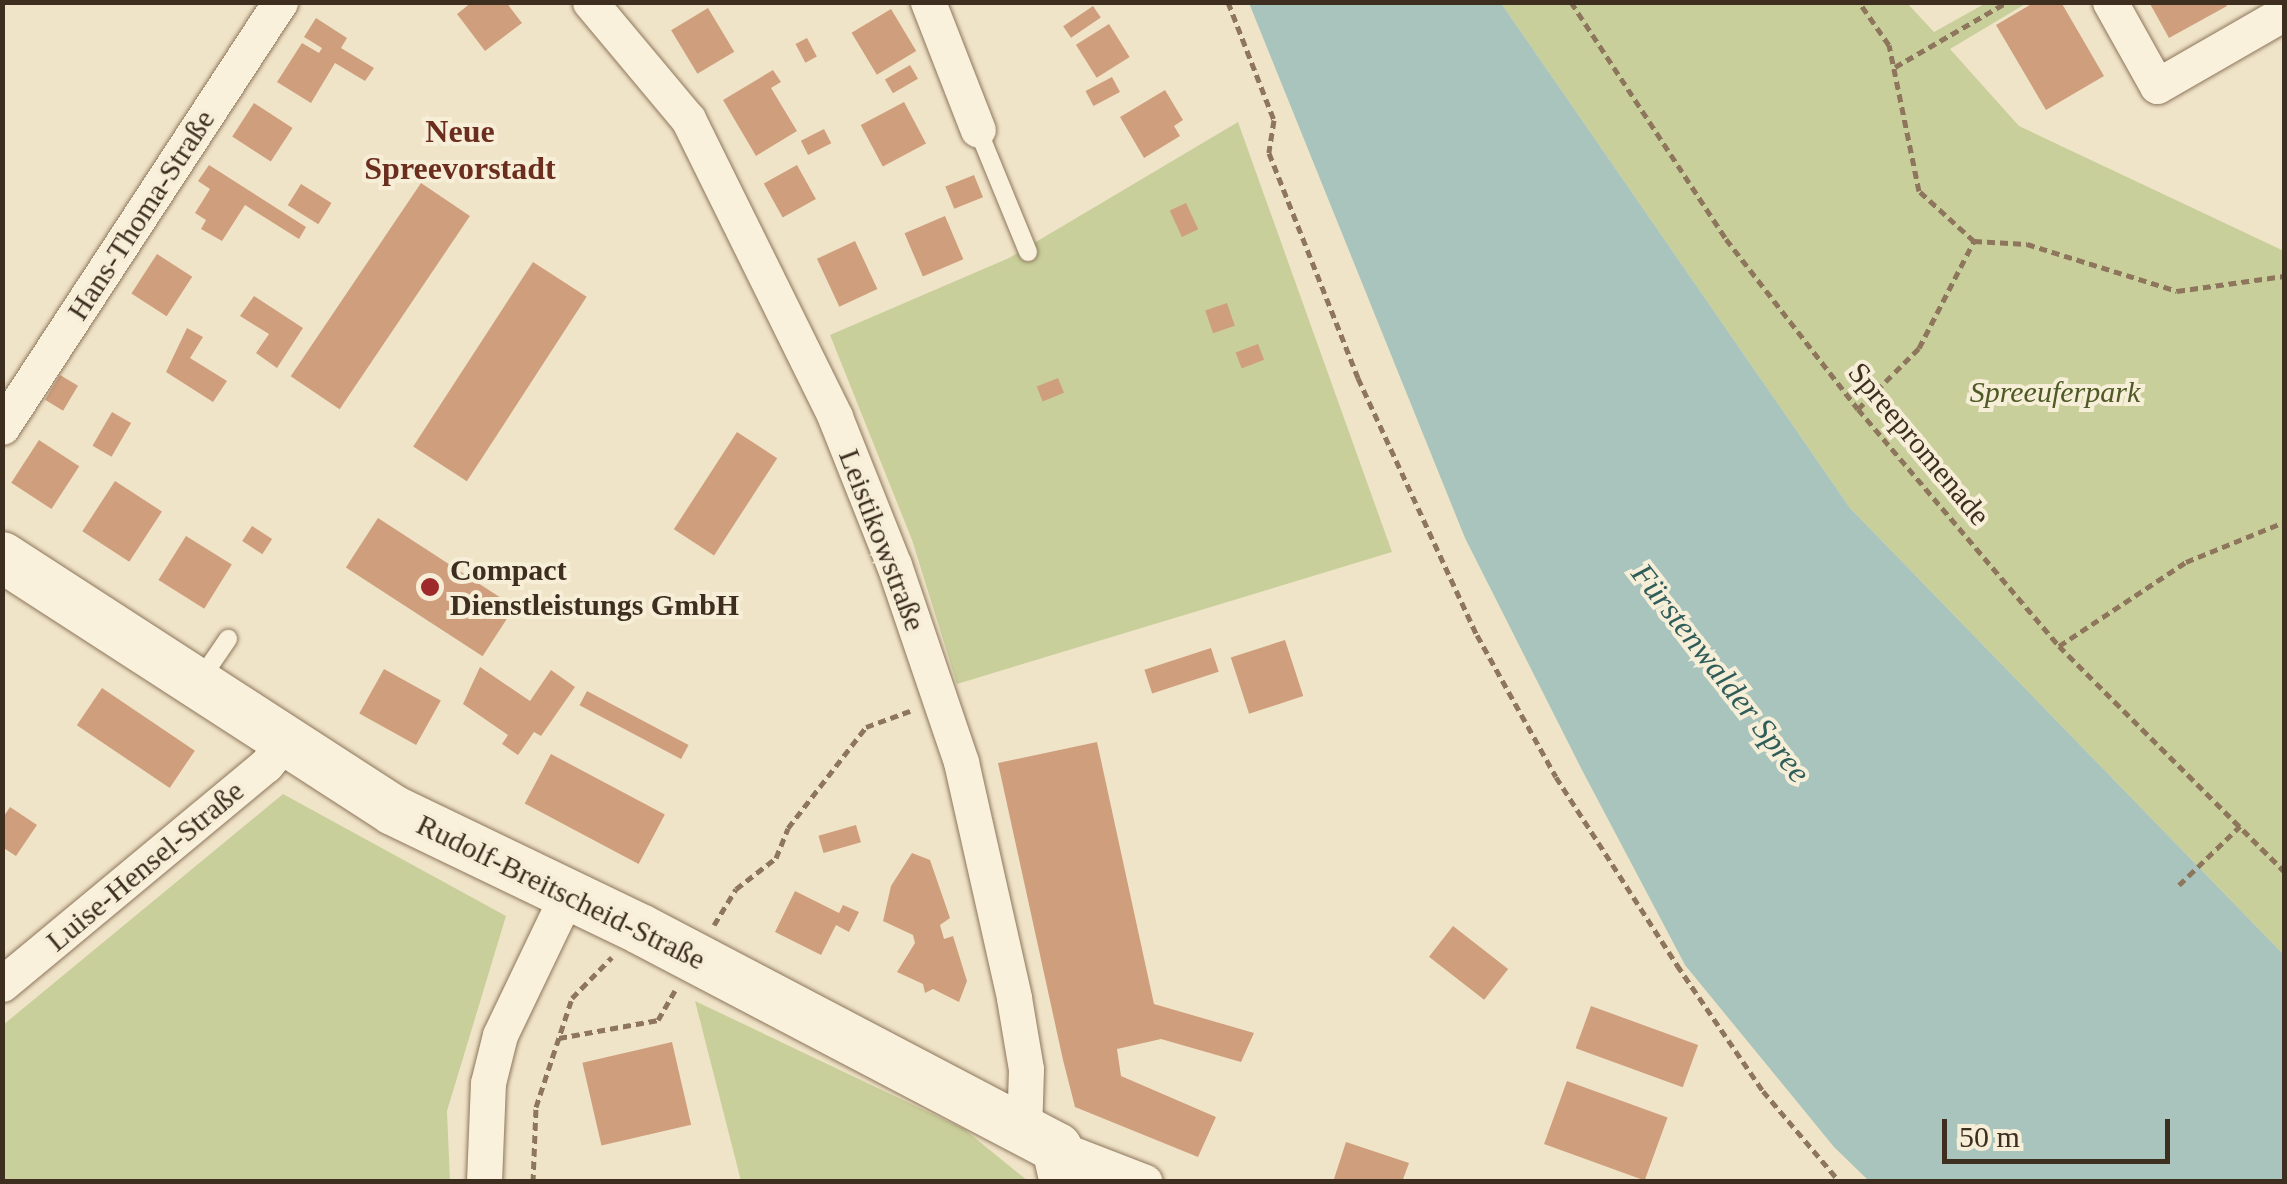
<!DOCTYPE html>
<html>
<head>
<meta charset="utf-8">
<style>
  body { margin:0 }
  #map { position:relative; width:2287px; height:1184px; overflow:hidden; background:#f0e4c8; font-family:"Times New Roman",serif }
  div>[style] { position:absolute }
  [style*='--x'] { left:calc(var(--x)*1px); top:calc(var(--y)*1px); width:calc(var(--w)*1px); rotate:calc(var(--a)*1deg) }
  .green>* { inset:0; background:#c9cf9b }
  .water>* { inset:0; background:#a9c4bc }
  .building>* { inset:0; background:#cf9f7d; transform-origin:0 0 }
  .path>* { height:5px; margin-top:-2.5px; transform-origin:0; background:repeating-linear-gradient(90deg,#8d765c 0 8px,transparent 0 13px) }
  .roads { filter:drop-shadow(0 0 2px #8d765c) drop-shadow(0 0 2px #8d765c) }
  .service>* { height:18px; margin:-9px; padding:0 9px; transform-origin:9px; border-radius:9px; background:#faf1dc }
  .minor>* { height:35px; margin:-17.5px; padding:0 17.5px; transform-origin:17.5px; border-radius:17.5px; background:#faf1dc }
  .secondary>* { height:50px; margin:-25px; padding:0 25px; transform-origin:25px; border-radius:25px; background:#faf1dc }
  .dots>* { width:28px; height:28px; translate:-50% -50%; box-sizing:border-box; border:5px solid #f7eed8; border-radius:50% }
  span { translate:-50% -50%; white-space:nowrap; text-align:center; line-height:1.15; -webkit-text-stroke:8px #f7eed8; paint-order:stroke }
  .street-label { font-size:30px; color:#3d2e20 }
  .park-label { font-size:30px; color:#4d5a26; font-style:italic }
  .poi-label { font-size:30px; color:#3d2e20; font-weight:700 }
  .left { translate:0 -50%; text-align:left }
  .neighbourhood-label { font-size:32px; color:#6b2e1e; font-weight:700 }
  .water-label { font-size:32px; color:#2f5d5a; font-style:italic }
  .frame { position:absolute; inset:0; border:5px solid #3d2e20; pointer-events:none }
  .scale { position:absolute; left:1942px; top:1119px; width:228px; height:45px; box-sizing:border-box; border:5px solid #3d2e20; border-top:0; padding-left:12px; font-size:30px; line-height:35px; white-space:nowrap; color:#3d2e20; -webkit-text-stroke:8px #f7eed8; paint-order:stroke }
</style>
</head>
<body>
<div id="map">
  <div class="green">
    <i style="clip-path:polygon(1501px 3px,1907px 3px,1934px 32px,1986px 3px,2027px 3px,1950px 49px,2019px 126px,2284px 251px,2284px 955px,1850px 508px)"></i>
    <i style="clip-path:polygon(1238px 122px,1392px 552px,957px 684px,912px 540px,830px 335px,1009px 258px)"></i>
    <i style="clip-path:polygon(283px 794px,506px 916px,447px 1111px,450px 1181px,3px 1181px,3px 1025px)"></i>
    <i style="clip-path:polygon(695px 1001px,964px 1129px,1028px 1181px,741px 1181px)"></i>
  </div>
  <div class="water">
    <i style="clip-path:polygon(1249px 3px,1501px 3px,1850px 508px,2284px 955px,2284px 1181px,1869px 1181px,1834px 1147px,1685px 965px,1582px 770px,1465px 538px)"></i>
  </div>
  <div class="building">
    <i style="clip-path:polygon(472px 2px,506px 2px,522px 23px,485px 51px,457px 14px)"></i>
    <i style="clip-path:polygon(2035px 2px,2061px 2px,2104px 76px,2046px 110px,1996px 25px)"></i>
    <i style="clip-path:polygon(2149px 2px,2225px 2px,2227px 6px,2169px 38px)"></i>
    <i style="left:1093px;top:6px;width:14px;height:36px;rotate:56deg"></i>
    <i style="left:708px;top:8px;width:51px;height:43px;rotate:59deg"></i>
    <i style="left:891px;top:9px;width:49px;height:46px;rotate:59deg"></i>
    <i style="clip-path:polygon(316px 18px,347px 38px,341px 48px,374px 68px,365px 81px,335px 63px,311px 103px,277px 82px,302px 43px,319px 53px,322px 48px,304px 37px)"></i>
    <i style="left:1109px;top:24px;width:39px;height:39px;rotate:58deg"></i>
    <i style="left:807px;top:38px;width:21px;height:13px;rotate:62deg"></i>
    <i style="left:910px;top:65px;width:16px;height:29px;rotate:60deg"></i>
    <i style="clip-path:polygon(773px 70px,781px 82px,771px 88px,797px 131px,756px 156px,723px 100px)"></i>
    <i style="left:1112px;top:77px;width:17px;height:30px;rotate:62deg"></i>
    <i style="clip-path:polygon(1165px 90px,1183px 120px,1174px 126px,1180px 136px,1144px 158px,1120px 117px)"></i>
    <i style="left:904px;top:102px;width:47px;height:49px;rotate:62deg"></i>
    <i style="left:254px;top:103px;width:46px;height:40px;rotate:33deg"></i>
    <i style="left:824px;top:129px;width:16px;height:26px;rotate:63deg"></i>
    <i style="clip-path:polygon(209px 165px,306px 227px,299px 239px,245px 205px,222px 241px,201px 229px,206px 220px,195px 213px,210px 189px,198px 181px)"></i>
    <i style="left:797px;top:165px;width:39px;height:38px;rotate:61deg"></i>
    <i style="left:974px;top:175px;width:24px;height:31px;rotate:68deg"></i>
    <i style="left:421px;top:183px;width:59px;height:233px;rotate:34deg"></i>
    <i style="left:301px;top:184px;width:36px;height:25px;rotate:32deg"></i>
    <i style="left:1186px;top:203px;width:29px;height:18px;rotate:65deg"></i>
    <i style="left:945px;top:216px;width:47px;height:44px;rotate:67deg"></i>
    <i style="left:855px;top:241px;width:53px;height:42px;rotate:65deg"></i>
    <i style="left:157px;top:254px;width:42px;height:47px;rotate:33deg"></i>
    <i style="left:533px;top:262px;width:64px;height:220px;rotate:33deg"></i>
    <i style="clip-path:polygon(254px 296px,303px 328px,277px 368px,256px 353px,269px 334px,240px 316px)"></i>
    <i style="left:1227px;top:303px;width:24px;height:23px;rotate:71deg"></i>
    <i style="clip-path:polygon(187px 328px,203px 337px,190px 358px,227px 381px,213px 402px,166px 372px)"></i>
    <i style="left:1258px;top:344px;width:17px;height:24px;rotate:69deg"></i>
    <i style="left:60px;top:375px;width:21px;height:29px;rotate:31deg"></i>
    <i style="left:1058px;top:378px;width:16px;height:23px;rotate:68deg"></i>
    <i style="left:112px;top:412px;width:22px;height:39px;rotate:30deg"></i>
    <i style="left:737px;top:432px;width:48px;height:116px;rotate:33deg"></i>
    <i style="left:39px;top:440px;width:48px;height:51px;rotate:33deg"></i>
    <i style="left:115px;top:481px;width:56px;height:60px;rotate:33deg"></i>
    <i style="left:378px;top:518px;width:163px;height:59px;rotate:33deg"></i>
    <i style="left:252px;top:526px;width:24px;height:18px;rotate:33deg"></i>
    <i style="left:186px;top:536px;width:54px;height:52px;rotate:32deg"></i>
    <i style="left:1285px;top:640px;width:59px;height:57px;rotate:72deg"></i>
    <i style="left:1211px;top:648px;width:25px;height:70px;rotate:72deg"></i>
    <i style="clip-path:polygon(480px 667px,530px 701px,551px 670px,575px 687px,541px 736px,534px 732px,518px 755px,502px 744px,508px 735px,463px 704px)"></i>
    <i style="left:384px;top:669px;width:65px;height:51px;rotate:29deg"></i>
    <i style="left:102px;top:688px;width:112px;height:45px;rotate:34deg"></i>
    <i style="left:587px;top:691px;width:115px;height:16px;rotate:28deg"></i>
    <i style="clip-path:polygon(1097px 742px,1154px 1004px,1254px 1033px,1241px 1062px,1161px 1039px,1117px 1049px,1121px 1076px,1216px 1117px,1198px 1157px,1075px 1107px,1063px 1060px,998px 763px)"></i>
    <i style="left:551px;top:754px;width:129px;height:56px;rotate:28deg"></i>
    <i style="clip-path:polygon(10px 807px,37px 825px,16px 856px,2px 847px,2px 819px)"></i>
    <i style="left:856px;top:825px;width:18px;height:39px;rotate:74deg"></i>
    <i style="clip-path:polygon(912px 853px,930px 860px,950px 918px,940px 925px,944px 939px,953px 936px,967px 981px,959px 1002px,933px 989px,925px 993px,923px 984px,897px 972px,915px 943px,913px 935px,883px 921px,891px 886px)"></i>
    <i style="clip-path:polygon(795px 891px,839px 913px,843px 905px,859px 912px,849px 932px,836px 925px,821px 955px,775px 932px)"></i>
    <i style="left:1453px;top:926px;width:70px;height:39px;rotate:38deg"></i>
    <i style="left:1591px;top:1006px;width:114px;height:45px;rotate:20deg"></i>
    <i style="left:672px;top:1042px;width:85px;height:92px;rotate:77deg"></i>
    <i style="left:1567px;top:1081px;width:107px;height:67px;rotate:20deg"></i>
    <i style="clip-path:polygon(1346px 1142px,1409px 1163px,1402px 1182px,1333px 1182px)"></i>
  </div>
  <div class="path">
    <i style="--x:1228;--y:2;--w:127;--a:68.7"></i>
    <i style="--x:1274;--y:120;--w:33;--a:99"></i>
    <i style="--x:1269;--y:153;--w:242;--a:68.4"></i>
    <i style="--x:1358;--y:378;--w:283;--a:65.2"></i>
    <i style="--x:1477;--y:635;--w:162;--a:60.9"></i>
    <i style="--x:1556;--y:777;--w:224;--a:57.2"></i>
    <i style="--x:1677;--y:965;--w:153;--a:55.7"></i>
    <i style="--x:1763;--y:1091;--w:119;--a:49.8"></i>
    <i style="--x:1571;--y:2;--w:283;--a:56.8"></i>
    <i style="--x:1726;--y:239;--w:215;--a:52.2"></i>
    <i style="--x:1858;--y:409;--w:311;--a:49.7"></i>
    <i style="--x:2059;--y:646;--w:318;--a:45"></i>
    <i style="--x:1895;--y:67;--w:129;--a:-30.1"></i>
    <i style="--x:1974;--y:241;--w:53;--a:3.2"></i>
    <i style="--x:2027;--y:244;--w:157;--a:17.4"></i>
    <i style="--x:2177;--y:291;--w:108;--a:-8"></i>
    <i style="--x:1858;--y:409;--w:86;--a:-45"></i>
    <i style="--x:1919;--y:348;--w:120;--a:-62.8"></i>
    <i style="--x:1974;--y:241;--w:74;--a:-137.7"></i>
    <i style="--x:1919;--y:191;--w:149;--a:-101.6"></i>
    <i style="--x:1889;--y:45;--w:52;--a:-124.9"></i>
    <i style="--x:2059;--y:646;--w:152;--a:-33.5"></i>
    <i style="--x:2186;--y:562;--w:106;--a:-22.2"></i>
    <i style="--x:2179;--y:885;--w:85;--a:-44"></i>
    <i style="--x:714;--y:925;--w:42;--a:-58.6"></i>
    <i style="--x:736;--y:889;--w:51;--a:-37.8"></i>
    <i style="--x:776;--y:858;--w:32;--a:-68"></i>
    <i style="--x:788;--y:828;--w:128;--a:-52.3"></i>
    <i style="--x:866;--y:727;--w:47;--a:-20"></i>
    <i style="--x:559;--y:1038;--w:101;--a:-10.3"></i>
    <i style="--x:658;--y:1020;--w:34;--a:-60"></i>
    <i style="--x:533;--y:1182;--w:75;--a:-87.7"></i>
    <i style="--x:536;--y:1107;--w:115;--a:-71.7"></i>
    <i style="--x:572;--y:998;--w:57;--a:-45.7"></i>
  </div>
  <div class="roads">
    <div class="service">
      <i style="--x:978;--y:130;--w:132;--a:67.7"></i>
      <i style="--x:200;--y:680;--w:50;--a:-55.7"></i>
    </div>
    <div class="minor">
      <i style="--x:590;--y:2;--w:153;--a:50.1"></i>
      <i style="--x:688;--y:119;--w:332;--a:63.7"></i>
      <i style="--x:835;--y:417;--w:159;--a:68.3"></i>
      <i style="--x:894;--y:565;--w:208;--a:71.2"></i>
      <i style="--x:961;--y:762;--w:242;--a:77.3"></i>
      <i style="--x:1014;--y:998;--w:72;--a:80.4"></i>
      <i style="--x:1026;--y:1069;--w:63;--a:91.8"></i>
      <i style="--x:928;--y:2;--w:137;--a:68.7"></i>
      <i style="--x:2110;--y:2;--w:96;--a:60.8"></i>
      <i style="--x:2157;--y:86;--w:146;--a:-29.9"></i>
      <i style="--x:2;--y:427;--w:508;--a:-56.81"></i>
      <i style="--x:2;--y:984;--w:343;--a:-39.7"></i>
      <i style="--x:266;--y:765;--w:28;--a:-51"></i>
      <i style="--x:1057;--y:1148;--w:94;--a:21.1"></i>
      <i style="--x:484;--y:1182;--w:99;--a:-87.7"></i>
      <i style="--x:488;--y:1083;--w:49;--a:-76"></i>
      <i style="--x:500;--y:1035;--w:157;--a:-64.4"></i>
    </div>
    <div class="secondary">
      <i style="--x:2;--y:557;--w:466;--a:32.9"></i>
      <i style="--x:393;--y:810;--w:274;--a:25.7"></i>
      <i style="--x:640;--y:929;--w:471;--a:27.7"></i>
      <i style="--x:1057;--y:1148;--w:35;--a:77"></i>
    </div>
  </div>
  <div class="dots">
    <i style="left:430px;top:587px;background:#9e2a2b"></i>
  </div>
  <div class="street-label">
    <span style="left:141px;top:215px;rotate:-57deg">Hans-Thoma-Straße</span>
    <span style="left:1919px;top:444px;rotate:50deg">Spreepromenade</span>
    <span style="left:882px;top:540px;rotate:69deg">Leistikowstraße</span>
    <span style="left:145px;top:866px;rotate:-40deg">Luise-Hensel-Straße</span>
    <span style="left:561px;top:892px;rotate:26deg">Rudolf-Breitscheid-Straße</span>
  </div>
  <div class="park-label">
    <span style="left:2055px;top:392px">Spreeuferpark</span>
  </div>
  <div class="poi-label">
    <span class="left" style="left:450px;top:587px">Compact<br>Dienstleistungs GmbH</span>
  </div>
  <div class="neighbourhood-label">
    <span style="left:460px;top:150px">Neue<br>Spreevorstadt</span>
  </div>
  <div class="water-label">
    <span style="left:1721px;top:673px;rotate:52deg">Fürstenwalder Spree</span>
  </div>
  <div class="frame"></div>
  <div class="scale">50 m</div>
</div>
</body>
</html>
